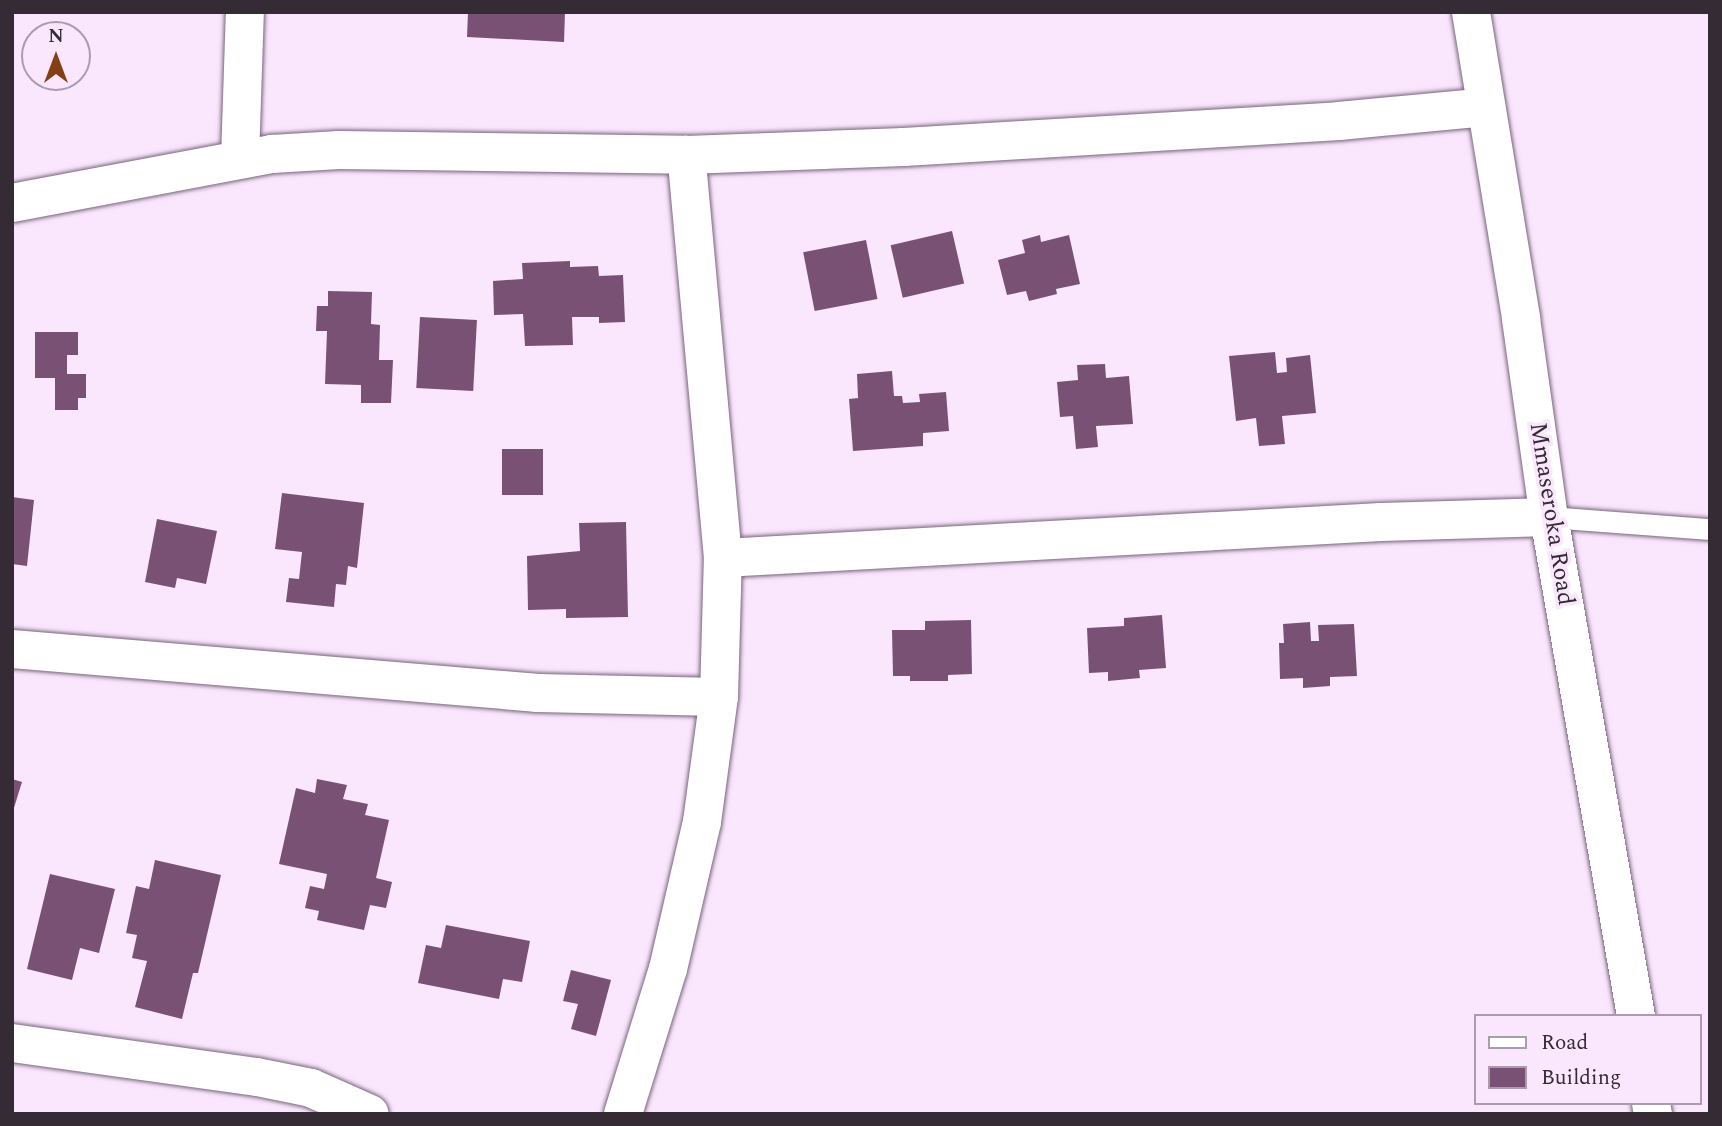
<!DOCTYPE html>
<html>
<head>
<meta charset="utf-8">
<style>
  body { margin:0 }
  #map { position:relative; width:1722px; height:1126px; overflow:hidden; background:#fae7fd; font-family:Spectral,serif }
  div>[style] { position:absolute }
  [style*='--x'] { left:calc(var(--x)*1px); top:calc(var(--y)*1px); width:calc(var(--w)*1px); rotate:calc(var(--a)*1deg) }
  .building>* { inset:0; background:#785175; transform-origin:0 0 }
  .roads { filter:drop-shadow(0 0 2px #78647c) drop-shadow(0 0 2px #78647c) }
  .service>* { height:21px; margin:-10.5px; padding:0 10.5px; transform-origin:10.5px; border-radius:10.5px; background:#fff }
  .minor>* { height:38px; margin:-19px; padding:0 19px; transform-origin:19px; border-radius:19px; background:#fff }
  .tertiary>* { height:38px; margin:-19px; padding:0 19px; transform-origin:19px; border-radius:19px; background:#fff }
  span { translate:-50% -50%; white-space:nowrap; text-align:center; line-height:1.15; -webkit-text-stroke:7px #fae7fd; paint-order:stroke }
  .street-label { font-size:24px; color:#342b35 }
  .frame { position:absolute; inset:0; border:14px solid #342b35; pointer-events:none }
  .legend { position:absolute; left:1474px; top:1014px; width:228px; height:91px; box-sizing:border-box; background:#fae7fd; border:2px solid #ab9cad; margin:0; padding:9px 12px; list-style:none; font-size:21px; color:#342b35 }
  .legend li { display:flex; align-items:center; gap:14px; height:35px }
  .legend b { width:35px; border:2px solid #ab9cad }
  .north { position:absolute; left:21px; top:21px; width:70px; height:70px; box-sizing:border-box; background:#fae7fd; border:2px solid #ab9cad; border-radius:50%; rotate:0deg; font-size:19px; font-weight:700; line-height:28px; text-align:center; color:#342b35 }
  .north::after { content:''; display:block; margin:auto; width:24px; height:32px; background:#844014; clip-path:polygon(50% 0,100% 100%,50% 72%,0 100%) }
</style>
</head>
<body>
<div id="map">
  <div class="building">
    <i style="clip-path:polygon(468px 12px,565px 12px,564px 42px,467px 37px)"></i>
    <i style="left:952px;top:231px;width:54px;height:63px;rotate:77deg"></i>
    <i style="clip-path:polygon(1040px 235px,1041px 242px,1069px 235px,1080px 284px,1056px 289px,1057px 294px,1029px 301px,1026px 291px,1007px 295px,998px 260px,1025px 253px,1022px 240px)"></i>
    <i style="left:866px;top:240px;width:60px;height:64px;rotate:79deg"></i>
    <i style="clip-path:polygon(570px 261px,570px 267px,598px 266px,599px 276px,623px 275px,625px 322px,599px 323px,599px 317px,572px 317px,573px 345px,525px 346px,523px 314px,494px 315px,493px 281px,523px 279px,522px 263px)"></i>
    <i style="clip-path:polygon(328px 291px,372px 292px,371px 324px,380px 325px,379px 360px,393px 360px,391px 403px,361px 403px,361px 385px,325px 384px,327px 331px,316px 331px,317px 306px,328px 306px)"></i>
    <i style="left:420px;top:317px;width:57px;height:71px;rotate:3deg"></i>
    <i style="clip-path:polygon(35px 332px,78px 332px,78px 355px,67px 355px,67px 374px,86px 374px,86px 398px,78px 398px,78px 410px,55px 410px,55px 378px,35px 378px)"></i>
    <i style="clip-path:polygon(1275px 352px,1277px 373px,1287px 372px,1286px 358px,1310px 355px,1316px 413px,1282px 416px,1285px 444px,1259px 446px,1256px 418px,1236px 421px,1229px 356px)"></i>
    <i style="clip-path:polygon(1105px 364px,1106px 378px,1129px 376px,1133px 424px,1096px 426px,1098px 447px,1076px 449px,1073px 416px,1060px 417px,1057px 382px,1078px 380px,1077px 365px)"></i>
    <i style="clip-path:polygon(892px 371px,894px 396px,902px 396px,903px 403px,920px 402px,919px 394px,946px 392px,949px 431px,923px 433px,923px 446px,853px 451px,849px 399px,858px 398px,857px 374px)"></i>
    <i style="left:502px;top:449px;width:41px;height:46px"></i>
    <i style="clip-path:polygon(282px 493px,364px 503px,357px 568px,348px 566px,346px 585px,336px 584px,334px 607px,286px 602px,289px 578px,299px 579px,302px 552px,275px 549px)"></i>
    <i style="clip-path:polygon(12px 497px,34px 500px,27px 566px,12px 564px)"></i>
    <i style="clip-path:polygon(157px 519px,217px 531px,206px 584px,177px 578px,175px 588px,145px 582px)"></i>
    <i style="clip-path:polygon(626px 522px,628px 617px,566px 618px,566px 609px,528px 610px,527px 556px,580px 551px,579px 523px)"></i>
    <i style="clip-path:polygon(1162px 615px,1166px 668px,1139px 670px,1140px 678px,1108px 681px,1108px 672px,1089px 673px,1087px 628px,1124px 626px,1124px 618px)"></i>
    <i style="clip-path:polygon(971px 620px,972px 674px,948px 675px,948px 681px,910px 681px,910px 676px,893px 676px,892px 630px,925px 630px,925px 621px)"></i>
    <i style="clip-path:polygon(1310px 622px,1311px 641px,1319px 641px,1318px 625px,1354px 624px,1357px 676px,1330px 677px,1330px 686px,1303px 688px,1303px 678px,1280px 679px,1279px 643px,1284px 643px,1283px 624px)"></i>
    <i style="clip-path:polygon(12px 779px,22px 782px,13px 811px,12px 811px)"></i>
    <i style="clip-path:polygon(317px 779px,347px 785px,343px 799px,368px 804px,365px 815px,389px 820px,376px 878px,392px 882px,386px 908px,370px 905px,364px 930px,317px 920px,319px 911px,305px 908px,310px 886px,324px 889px,327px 874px,279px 864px,296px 788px,315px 793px)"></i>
    <i style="clip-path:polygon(155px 860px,221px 875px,198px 973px,193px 973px,182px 1019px,135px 1007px,147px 961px,132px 958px,137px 935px,126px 933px,136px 886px,149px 889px)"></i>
    <i style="clip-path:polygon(50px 874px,115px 889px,99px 953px,80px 948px,72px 980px,27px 969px)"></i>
    <i style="clip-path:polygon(446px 925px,530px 941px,522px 982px,503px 979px,499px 999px,418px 983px,426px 945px,441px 948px)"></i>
    <i style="clip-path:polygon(571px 970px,611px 980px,596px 1036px,571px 1029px,578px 1004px,563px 1001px)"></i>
  </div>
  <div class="roads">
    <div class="service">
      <i style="--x:1549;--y:517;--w:161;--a:4.3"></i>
    </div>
    <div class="minor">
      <i style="--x:240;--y:159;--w:147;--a:-88.1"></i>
      <i style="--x:723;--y:558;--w:659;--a:-3.13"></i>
      <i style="--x:1381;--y:522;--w:168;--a:-1.7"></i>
      <i style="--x:12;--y:649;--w:528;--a:4.78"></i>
      <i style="--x:538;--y:693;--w:181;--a:1.3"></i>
      <i style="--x:12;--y:1043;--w:247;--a:7.9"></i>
      <i style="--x:257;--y:1077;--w:55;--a:11.5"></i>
      <i style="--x:311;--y:1088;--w:64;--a:23.8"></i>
      <i style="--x:623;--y:1114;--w:152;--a:-72.8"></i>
      <i style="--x:668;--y:969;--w:151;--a:-77"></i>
      <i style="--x:702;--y:822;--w:126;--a:-82.3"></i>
      <i style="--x:719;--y:697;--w:139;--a:-88.4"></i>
      <i style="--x:723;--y:558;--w:405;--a:-95.2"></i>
    </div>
    <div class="tertiary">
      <i style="--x:1471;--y:12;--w:311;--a:80.7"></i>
      <i style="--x:1521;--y:319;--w:200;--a:82"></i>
      <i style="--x:1549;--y:517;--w:507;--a:80.11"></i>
      <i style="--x:12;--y:203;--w:265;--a:-10.7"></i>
      <i style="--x:272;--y:154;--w:67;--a:-3.4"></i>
      <i style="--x:339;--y:150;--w:347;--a:0.8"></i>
      <i style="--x:686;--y:155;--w:218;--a:-2.1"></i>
      <i style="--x:904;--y:147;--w:436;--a:-3.4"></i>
      <i style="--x:1339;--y:121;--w:148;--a:-5.4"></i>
      <i style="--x:1651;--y:1103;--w:11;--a:80"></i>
    </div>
  </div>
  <div class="street-label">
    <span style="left:1551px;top:514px;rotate:81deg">Mmaseroka Road</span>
  </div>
  <div class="frame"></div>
  <ul class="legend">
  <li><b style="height:9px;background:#fff"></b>Road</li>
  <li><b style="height:19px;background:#785175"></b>Building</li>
  </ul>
  <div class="north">N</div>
</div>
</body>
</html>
